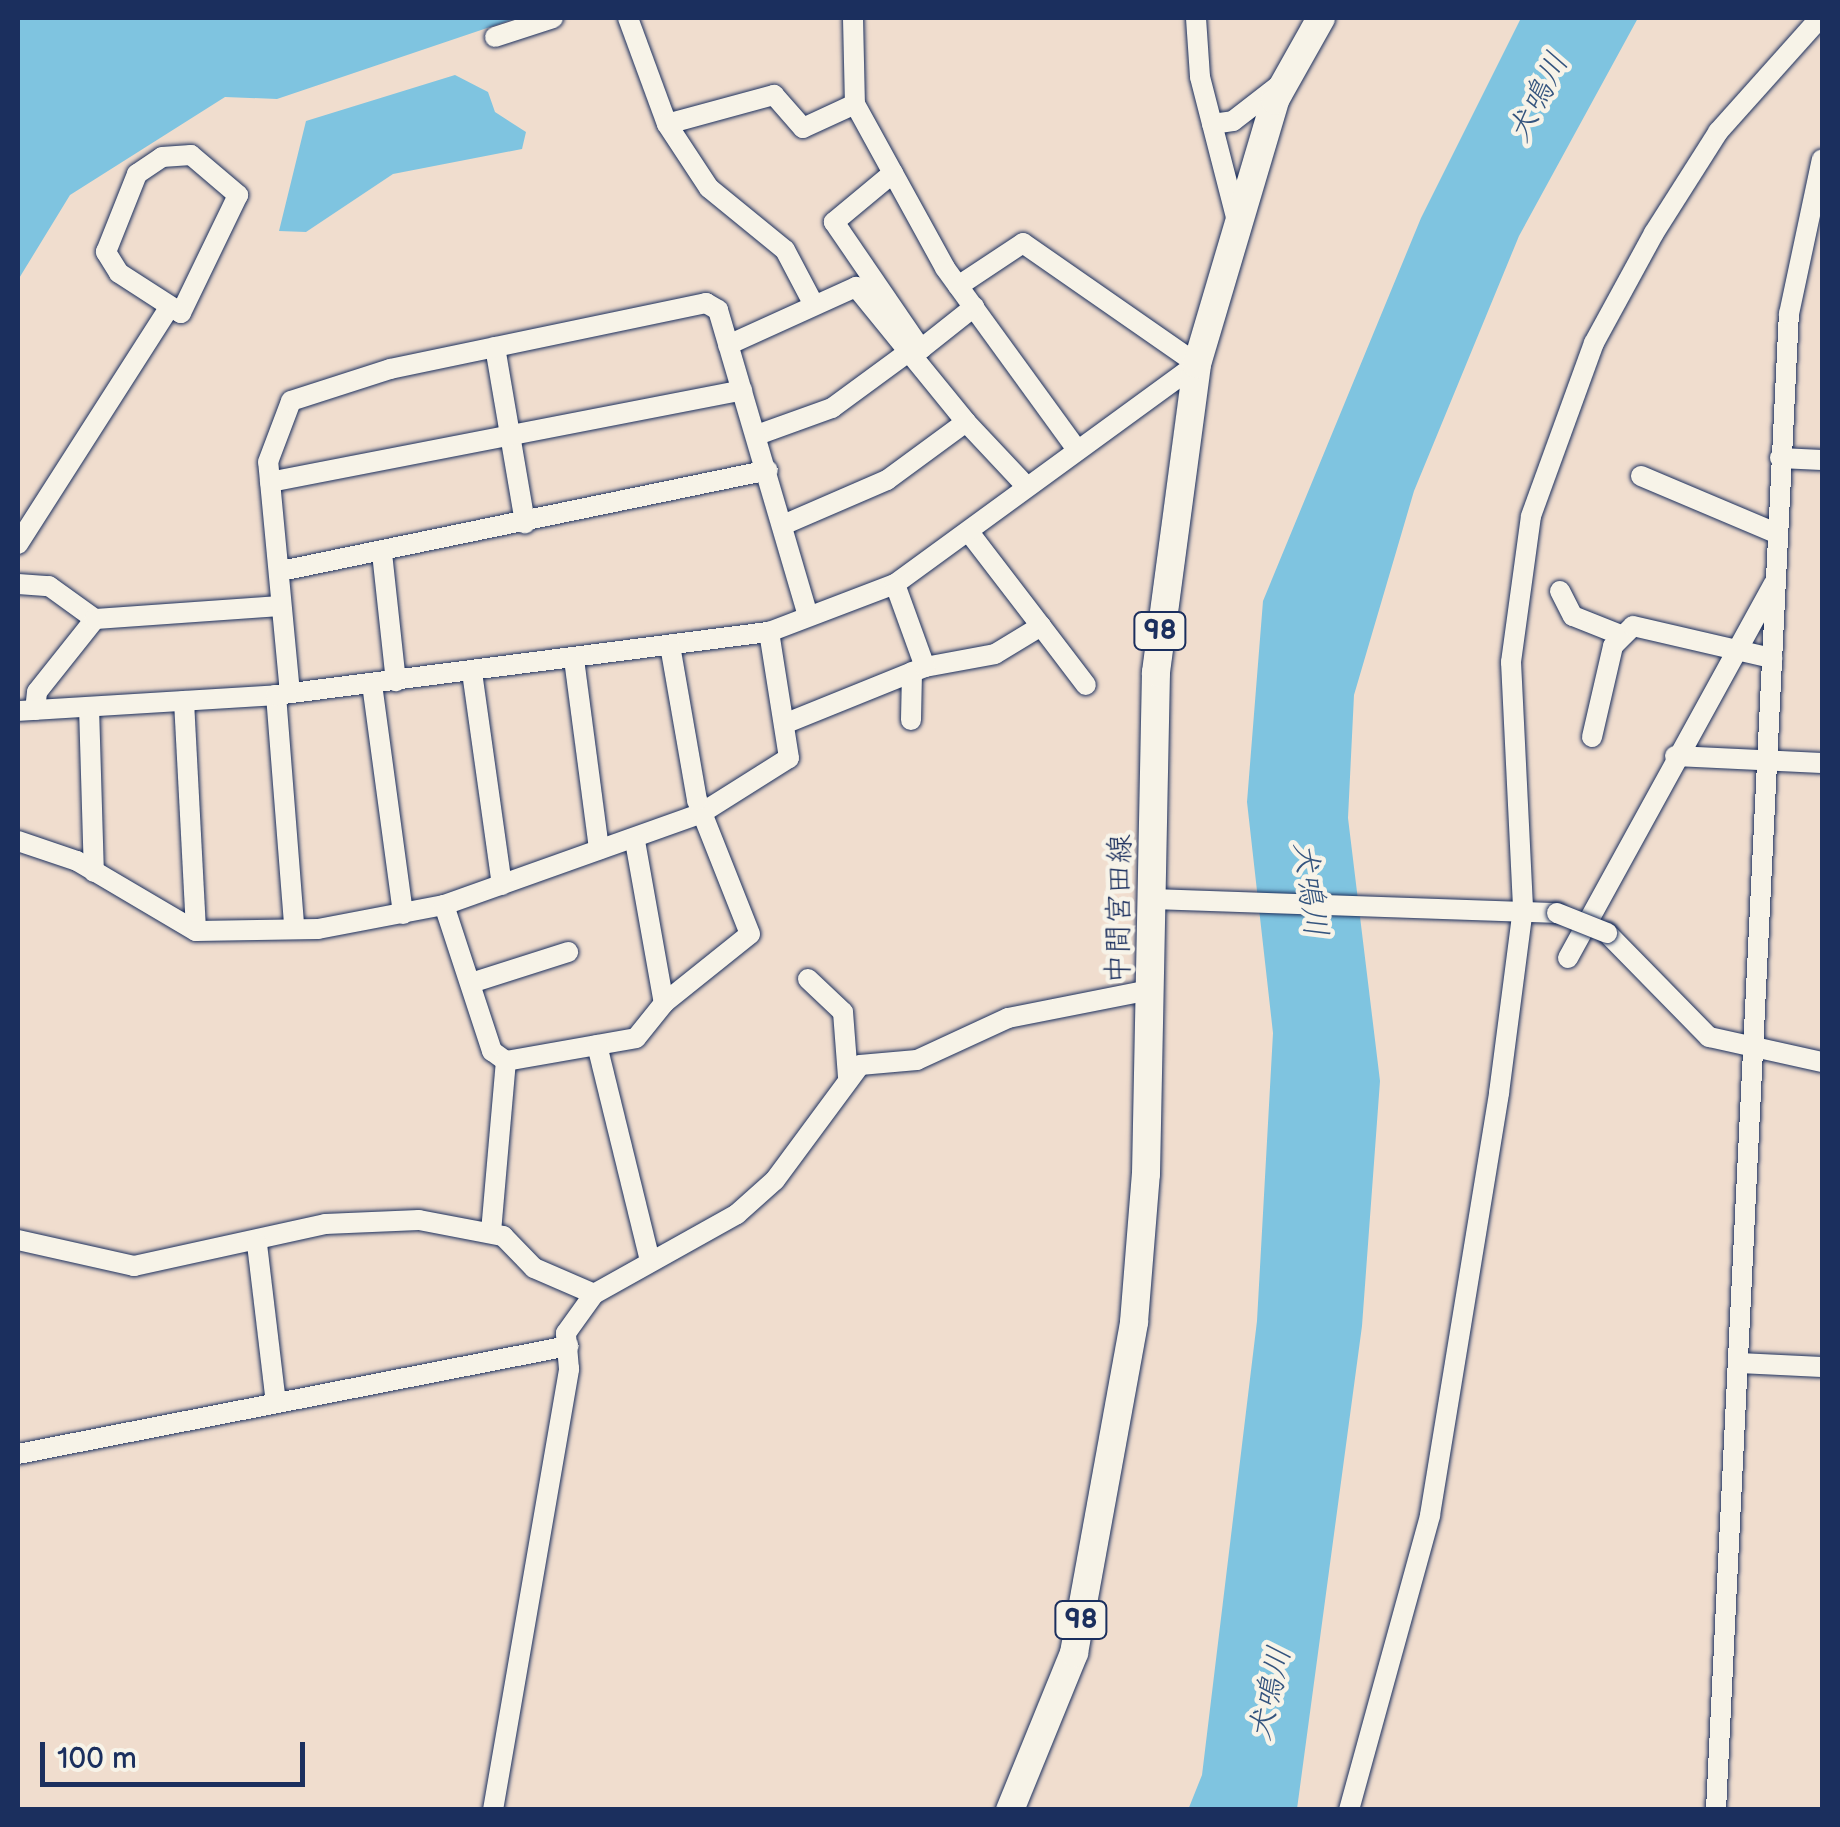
<!DOCTYPE html>
<html>
<head>
<meta charset="utf-8">
<style>
  body { margin:0 }
  #map { position:relative; width:1840px; height:1827px; overflow:hidden; background:#f0ddce; font-family:"Balsamiq Sans","Klee One",sans-serif }
  div>[style] { position:absolute }
  [style*='--x'] { left:calc(var(--x)*1px); top:calc(var(--y)*1px); width:calc(var(--w)*1px); rotate:calc(var(--a)*1deg) }
  .water>* { inset:0; background:#7fc4e0 }
  .roads { filter:drop-shadow(0 0 2px #1b2f5e) drop-shadow(0 0 2px #1b2f5e) }
  .minor>* { height:20px; margin:-10px; padding:0 10px; transform-origin:10px; border-radius:10px; background:#f7f3e8 }
  .major>* { height:28px; margin:-14px; padding:0 14px; transform-origin:14px; border-radius:14px; background:#f7f3e8 }
  .bridges { filter:drop-shadow(0 0 2px #1b2f5e) drop-shadow(0 0 2px #1b2f5e) }
  .minor-bridge>* { height:20px; margin:-10px; padding:0 10px; transform-origin:10px; border-radius:10px; background:#f7f3e8 }
  span { translate:-50% -50%; white-space:nowrap; text-align:center; line-height:1.15; -webkit-text-stroke:9px #f7f3e8; paint-order:stroke }
  .shield-label span { padding:2px 8px; background:#f7f3e8; border:2px solid; border-radius:8px; -webkit-text-stroke-width:0 }
  .shield-label { font-size:28px; color:#1b2f5e; font-weight:700 }
  .street-label { font-size:30px; color:#1b2f5e }
  .water-label { font-size:32px; color:#34547e; font-style:italic }
  .frame { position:absolute; inset:0; border:20px solid #1b2f5e; pointer-events:none }
  .scale { position:absolute; left:40px; top:1742px; width:265px; height:45px; box-sizing:border-box; border:5px solid #1b2f5e; border-top:0; padding-left:12px; font-size:30px; line-height:35px; white-space:nowrap; color:#1b2f5e; -webkit-text-stroke:8px #f7f3e8; paint-order:stroke }
</style>
</head>
<body>
<div id="map">
  <div class="water">
    <i style="clip-path:polygon(18px 18px,517px 18px,277px 99px,225px 97px,70px 195px,18px 280px)"></i>
    <i style="clip-path:polygon(1521px 18px,1638px 18px,1519px 236px,1414px 491px,1354px 695px,1348px 818px,1380px 1081px,1362px 1326px,1297px 1809px,1188px 1810px,1202px 1775px,1257px 1321px,1273px 1033px,1247px 802px,1263px 601px,1421px 218px)"></i>
    <i style="clip-path:polygon(455px 75px,488px 92px,495px 112px,526px 132px,522px 149px,393px 174px,306px 232px,279px 231px,306px 121px)"></i>
  </div>
  <div class="roads">
    <div class="minor">
      <i style="--x:628;--y:18;--w:113;--a:69.8"></i>
      <i style="--x:853;--y:18;--w:86;--a:88.7"></i>
      <i style="--x:855;--y:104;--w:187;--a:61.2"></i>
      <i style="--x:945;--y:268;--w:221;--a:54"></i>
      <i style="--x:1196;--y:18;--w:59;--a:86.1"></i>
      <i style="--x:1200;--y:77;--w:149;--a:75.6"></i>
      <i style="--x:495;--y:37;--w:61;--a:-18.1"></i>
      <i style="--x:1212;--y:124;--w:21;--a:-8"></i>
      <i style="--x:1233;--y:121;--w:62;--a:-37.8"></i>
      <i style="--x:191;--y:155;--w:62;--a:40.4"></i>
      <i style="--x:238;--y:195;--w:131;--a:115.8"></i>
      <i style="--x:181;--y:313;--w:74;--a:-147.2"></i>
      <i style="--x:119;--y:273;--w:25;--a:-122"></i>
      <i style="--x:106;--y:252;--w:84;--a:-68.3"></i>
      <i style="--x:137;--y:174;--w:30;--a:-34"></i>
      <i style="--x:162;--y:157;--w:29;--a:-4"></i>
      <i style="--x:893;--y:173;--w:77;--a:140.3"></i>
      <i style="--x:834;--y:222;--w:154;--a:55.6"></i>
      <i style="--x:921;--y:349;--w:68;--a:-38.4"></i>
      <i style="--x:814;--y:305;--w:62;--a:-117.8"></i>
      <i style="--x:785;--y:250;--w:98;--a:-140.8"></i>
      <i style="--x:709;--y:188;--w:77;--a:-123.3"></i>
      <i style="--x:667;--y:124;--w:111;--a:-15.2"></i>
      <i style="--x:774;--y:95;--w:44;--a:48.7"></i>
      <i style="--x:803;--y:128;--w:57;--a:-24.8"></i>
      <i style="--x:728;--y:345;--w:141;--a:-24.4"></i>
      <i style="--x:856;--y:287;--w:174;--a:50.8"></i>
      <i style="--x:966;--y:422;--w:98;--a:143.7"></i>
      <i style="--x:887;--y:480;--w:113;--a:156.6"></i>
      <i style="--x:495;--y:347;--w:179;--a:80.3"></i>
      <i style="--x:966;--y:422;--w:88;--a:46.8"></i>
      <i style="--x:757;--y:435;--w:80;--a:-19.8"></i>
      <i style="--x:832;--y:408;--w:93;--a:-36.3"></i>
      <i style="--x:1780;--y:458;--w:42;--a:2.7"></i>
      <i style="--x:1641;--y:476;--w:147;--a:22.9"></i>
      <i style="--x:270;--y:482;--w:481;--a:-11"></i>
      <i style="--x:18;--y:544;--w:280;--a:-57.4"></i>
      <i style="--x:382;--y:553;--w:129;--a:83.8"></i>
      <i style="--x:281;--y:571;--w:497;--a:-11.7"></i>
      <i style="--x:18;--y:584;--w:31;--a:4"></i>
      <i style="--x:49;--y:586;--w:57;--a:35.7"></i>
      <i style="--x:95;--y:619;--w:93;--a:128.5"></i>
      <i style="--x:37;--y:692;--w:18;--a:96"></i>
      <i style="--x:1560;--y:591;--w:28;--a:63"></i>
      <i style="--x:1573;--y:616;--w:48;--a:21.8"></i>
      <i style="--x:95;--y:619;--w:186;--a:-4"></i>
      <i style="--x:1041;--y:626;--w:74;--a:52.7"></i>
      <i style="--x:574;--y:659;--w:192;--a:82.5"></i>
      <i style="--x:925;--y:667;--w:71;--a:-10.5"></i>
      <i style="--x:995;--y:654;--w:54;--a:-31.3"></i>
      <i style="--x:1041;--y:626;--w:113;--a:-127.5"></i>
      <i style="--x:472;--y:672;--w:215;--a:82"></i>
      <i style="--x:372;--y:684;--w:232;--a:82.3"></i>
      <i style="--x:290;--y:693;--w:232;--a:-95.4"></i>
      <i style="--x:268;--y:462;--w:65;--a:-69.3"></i>
      <i style="--x:291;--y:401;--w:104;--a:-17.9"></i>
      <i style="--x:390;--y:369;--w:323;--a:-11.8"></i>
      <i style="--x:706;--y:303;--w:14;--a:30"></i>
      <i style="--x:718;--y:310;--w:319;--a:73.6"></i>
      <i style="--x:276;--y:695;--w:229;--a:85.5"></i>
      <i style="--x:184;--y:701;--w:230;--a:87"></i>
      <i style="--x:89;--y:707;--w:165;--a:88.3"></i>
      <i style="--x:18;--y:711;--w:258;--a:-3.5"></i>
      <i style="--x:276;--y:695;--w:497;--a:-7.3"></i>
      <i style="--x:769;--y:632;--w:135;--a:-20.9"></i>
      <i style="--x:895;--y:584;--w:374;--a:-36.1"></i>
      <i style="--x:1197;--y:364;--w:212;--a:-145.2"></i>
      <i style="--x:1023;--y:243;--w:78;--a:146.5"></i>
      <i style="--x:911;--y:720;--w:48;--a:-88.8"></i>
      <i style="--x:784;--y:724;--w:152;--a:-22"></i>
      <i style="--x:925;--y:667;--w:88;--a:-109.9"></i>
      <i style="--x:1592;--y:737;--w:93;--a:-77"></i>
      <i style="--x:1613;--y:646;--w:28;--a:-45"></i>
      <i style="--x:1633;--y:626;--w:143;--a:13"></i>
      <i style="--x:1675;--y:756;--w:147;--a:2.7"></i>
      <i style="--x:18;--y:841;--w:62;--a:18.7"></i>
      <i style="--x:77;--y:861;--w:138;--a:30.5"></i>
      <i style="--x:196;--y:931;--w:122;--a:-0.9"></i>
      <i style="--x:318;--y:929;--w:128;--a:-10.8"></i>
      <i style="--x:444;--y:905;--w:272;--a:-19.6"></i>
      <i style="--x:700;--y:814;--w:105;--a:-32.2"></i>
      <i style="--x:789;--y:758;--w:128;--a:-99"></i>
      <i style="--x:635;--y:841;--w:165;--a:79.9"></i>
      <i style="--x:664;--y:1003;--w:110;--a:-38.7"></i>
      <i style="--x:750;--y:934;--w:144;--a:-111.6"></i>
      <i style="--x:697;--y:800;--w:156;--a:-99.9"></i>
      <i style="--x:1155;--y:899;--w:402;--a:2"></i>
      <i style="--x:444;--y:905;--w:154;--a:71.8"></i>
      <i style="--x:492;--y:1051;--w:17;--a:36"></i>
      <i style="--x:506;--y:1061;--w:132;--a:-10"></i>
      <i style="--x:636;--y:1038;--w:45;--a:-51.3"></i>
      <i style="--x:1607;--y:933;--w:146;--a:45.6"></i>
      <i style="--x:1709;--y:1037;--w:116;--a:12.5"></i>
      <i style="--x:1568;--y:958;--w:427;--a:-61.2"></i>
      <i style="--x:808;--y:979;--w:48;--a:43.3"></i>
      <i style="--x:843;--y:1012;--w:65;--a:85.6"></i>
      <i style="--x:471;--y:983;--w:102;--a:-17.7"></i>
      <i style="--x:597;--y:1045;--w:218;--a:76.2"></i>
      <i style="--x:491;--y:1232;--w:172;--a:-85"></i>
      <i style="--x:18;--y:1240;--w:119;--a:12.6"></i>
      <i style="--x:134;--y:1266;--w:196;--a:-12.4"></i>
      <i style="--x:325;--y:1224;--w:94;--a:-2.4"></i>
      <i style="--x:419;--y:1220;--w:86;--a:10.8"></i>
      <i style="--x:503;--y:1236;--w:45;--a:45.9"></i>
      <i style="--x:534;--y:1268;--w:65;--a:23.4"></i>
      <i style="--x:257;--y:1244;--w:160;--a:83.2"></i>
      <i style="--x:1739;--y:1363;--w:83;--a:2.8"></i>
      <i style="--x:18;--y:1454;--w:561;--a:-11.11"></i>
      <i style="--x:493;--y:1810;--w:448;--a:-80.2"></i>
      <i style="--x:569;--y:1369;--w:36;--a:-95"></i>
      <i style="--x:566;--y:1333;--w:48;--a:-54.3"></i>
      <i style="--x:594;--y:1294;--w:164;--a:-29.2"></i>
      <i style="--x:737;--y:1214;--w:51;--a:-41.8"></i>
      <i style="--x:775;--y:1180;--w:143;--a:-53.5"></i>
      <i style="--x:860;--y:1065;--w:57;--a:-5"></i>
      <i style="--x:917;--y:1060;--w:100;--a:-24.8"></i>
      <i style="--x:1008;--y:1018;--w:145;--a:-11.2"></i>
      <i style="--x:1349;--y:1810;--w:306;--a:-74.6"></i>
      <i style="--x:1430;--y:1515;--w:428;--a:-80.7"></i>
      <i style="--x:1499;--y:1093;--w:188;--a:-82.6"></i>
      <i style="--x:1523;--y:907;--w:245;--a:-92.8"></i>
      <i style="--x:1511;--y:662;--w:147;--a:-82.2"></i>
      <i style="--x:1531;--y:516;--w:184;--a:-70"></i>
      <i style="--x:1594;--y:343;--w:125;--a:-61.4"></i>
      <i style="--x:1654;--y:233;--w:120;--a:-57.6"></i>
      <i style="--x:1718;--y:132;--w:153;--a:-48.2"></i>
      <i style="--x:1716;--y:1810;--w:1498;--a:-87.21"></i>
      <i style="--x:1789;--y:314;--w:158;--a:-78"></i>
    </div>
    <div class="major">
      <i style="--x:1010;--y:1810;--w:170;--a:-67.8"></i>
      <i style="--x:1074;--y:1653;--w:336;--a:-79.7"></i>
      <i style="--x:1134;--y:1322;--w:148;--a:-85.4"></i>
      <i style="--x:1146;--y:1174;--w:502;--a:-88.86"></i>
      <i style="--x:1156;--y:672;--w:311;--a:-82.4"></i>
      <i style="--x:1197;--y:364;--w:275;--a:-73.5"></i>
      <i style="--x:1275;--y:100;--w:94;--a:-60.7"></i>
    </div>
  </div>
  <div class="bridges">
    <div class="minor-bridge">
      <i style="--x:1557;--y:913;--w:54;--a:21.8"></i>
    </div>
  </div>
  <div class="shield-label">
    <span style="left:1160px;top:631px">98</span>
    <span style="left:1081px;top:1620px">98</span>
  </div>
  <div class="street-label">
    <span style="left:1120px;top:909px;rotate:-89deg">中間宮田線</span>
  </div>
  <div class="water-label">
    <span style="left:1539px;top:98px;rotate:-63deg">犬鳴川</span>
    <span style="left:1309px;top:889px;rotate:83deg">犬鳴川</span>
    <span style="left:1271px;top:1694px;rotate:-77deg">犬鳴川</span>
  </div>
  <div class="frame"></div>
  <div class="scale">100 m</div>
</div>
</body>
</html>
